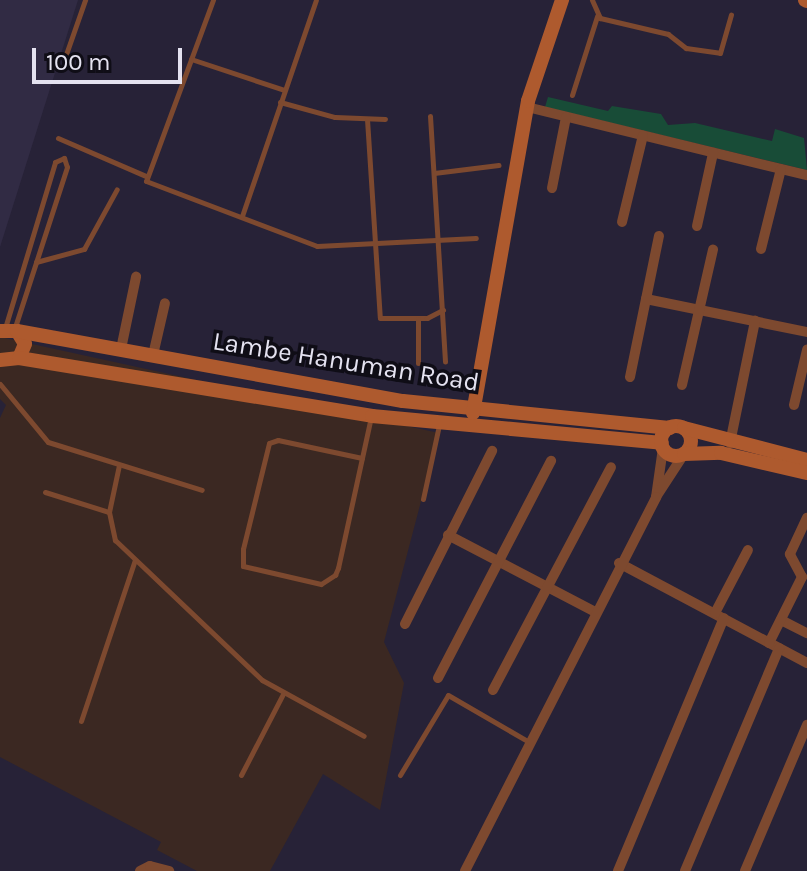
<!DOCTYPE html>
<html>
<head>
<meta charset="utf-8">
<style>
  body { margin:0 }
  #map { position:relative; width:807px; height:871px; overflow:hidden; background:#272237; font-family:Karla,sans-serif }
  div>[style] { position:absolute }
  [style*='--x'] { left:calc(var(--x)*1px); top:calc(var(--y)*1px); width:calc(var(--w)*1px); rotate:calc(var(--a)*1deg) }
  .built>* { inset:0; background:#312b44 }
  .industrial>* { inset:0; background:#3b2822 }
  .green>* { inset:0; background:#184c37 }
  .lane>* { height:5px; margin:-2.5px; padding:0 2.5px; transform-origin:2.5px; border-radius:2.5px; background:#7d492f }
  .street>* { height:10px; margin:-5px; padding:0 5px; transform-origin:5px; border-radius:5px; background:#7d492f }
  .secondary>* { height:14px; margin:-7px; padding:0 7px; transform-origin:7px; border-radius:7px; background:#ae5a2e }
  .secondary>.ring { margin:-7px; padding:0; box-sizing:content-box; background:none; border:14px solid #ae5a2e; border-radius:50% }
  span { translate:-50% -50%; white-space:nowrap; text-align:center; line-height:1.15; -webkit-text-stroke:7px #0f0d16; paint-order:stroke }
  .street-label { font-size:26px; color:#e4e2f0 }
  .scale { position:absolute; left:32px; top:48px; width:150px; height:36px; box-sizing:border-box; border:4px solid #e4e2f0; border-top:0; padding-left:10px; font-size:24px; line-height:28px; white-space:nowrap; color:#e4e2f0; -webkit-text-stroke:6px #0f0d16; paint-order:stroke }
</style>
</head>
<body>
<div id="map">
  <div class="built">
    <i style="clip-path:polygon(0 0,78px 0,0 247px)"></i>
  </div>
  <div class="industrial">
    <i style="clip-path:polygon(0 337px,439px 433px,384px 642px,404px 683px,380px 810px,323px 774px,270px 871px,197px 871px,157px 850px,161px 842px,0 757px,0 418px,6px 405px,0 399px)"></i>
  </div>
  <div class="green">
    <i style="clip-path:polygon(548px 97px,608px 111px,612px 106px,661px 114px,668px 125px,695px 123px,772px 141px,775px 129px,804px 138px,807px 170px,545px 107px)"></i>
  </div>
  <div class="lane">
    <i style="--x:213;--y:0;--w:193;--a:110.3"></i>
    <i style="--x:146;--y:181;--w:183;--a:20.8"></i>
    <i style="--x:317;--y:246;--w:159;--a:-2.9"></i>
    <i style="--x:592;--y:0;--w:20;--a:66"></i>
    <i style="--x:600;--y:18;--w:70;--a:13.2"></i>
    <i style="--x:668;--y:34;--w:23;--a:38"></i>
    <i style="--x:686;--y:48;--w:34;--a:8"></i>
    <i style="--x:720;--y:53;--w:40;--a:-74"></i>
    <i style="--x:191;--y:59;--w:98;--a:18.4"></i>
    <i style="--x:64;--y:60;--w:64;--a:-70.7"></i>
    <i style="--x:572;--y:95;--w:83;--a:-72.4"></i>
    <i style="--x:280;--y:102;--w:57;--a:15.3"></i>
    <i style="--x:335;--y:117;--w:50;--a:2.3"></i>
    <i style="--x:430;--y:116;--w:246;--a:86.5"></i>
    <i style="--x:367;--y:119;--w:199;--a:86.3"></i>
    <i style="--x:380;--y:318;--w:47;--a:0"></i>
    <i style="--x:427;--y:318;--w:18;--a:-27"></i>
    <i style="--x:58;--y:138;--w:96;--a:23.4"></i>
    <i style="--x:434;--y:173;--w:65;--a:-7"></i>
    <i style="--x:242;--y:216;--w:228;--a:-71.1"></i>
    <i style="--x:36;--y:262;--w:50;--a:-15.2"></i>
    <i style="--x:84;--y:249;--w:68;--a:-61.2"></i>
    <i style="--x:5;--y:328;--w:173;--a:-73.2"></i>
    <i style="--x:55;--y:162;--w:10;--a:-24"></i>
    <i style="--x:64;--y:158;--w:9;--a:72"></i>
    <i style="--x:67;--y:167;--w:171;--a:108"></i>
    <i style="--x:418;--y:363;--w:44;--a:-90"></i>
    <i style="--x:0;--y:384;--w:75;--a:50.4"></i>
    <i style="--x:48;--y:442;--w:161;--a:17.3"></i>
    <i style="--x:362;--y:458;--w:86;--a:-167.9"></i>
    <i style="--x:278;--y:440;--w:9;--a:162"></i>
    <i style="--x:269;--y:443;--w:109;--a:103.8"></i>
    <i style="--x:243;--y:549;--w:17;--a:90"></i>
    <i style="--x:243;--y:566;--w:80;--a:13"></i>
    <i style="--x:321;--y:584;--w:17;--a:-33"></i>
    <i style="--x:335;--y:575;--w:8;--a:-67"></i>
    <i style="--x:338;--y:568;--w:155;--a:-77.7"></i>
    <i style="--x:119;--y:465;--w:48;--a:102"></i>
    <i style="--x:109;--y:512;--w:29;--a:78"></i>
    <i style="--x:115;--y:540;--w:203;--a:43.6"></i>
    <i style="--x:262;--y:680;--w:116;--a:28.8"></i>
    <i style="--x:45;--y:492;--w:67;--a:17.4"></i>
    <i style="--x:423;--y:499;--w:76;--a:-77.8"></i>
    <i style="--x:81;--y:721;--w:170;--a:-71.5"></i>
    <i style="--x:241;--y:775;--w:91;--a:-62.6"></i>
    <i style="--x:400;--y:775;--w:93;--a:-59"></i>
    <i style="--x:448;--y:695;--w:94;--a:30.1"></i>
  </div>
  <div class="street">
    <i style="--x:527;--y:107;--w:288;--a:13.7"></i>
    <i style="--x:552;--y:188;--w:72;--a:-78.8"></i>
    <i style="--x:622;--y:222;--w:89;--a:-76.4"></i>
    <i style="--x:697;--y:226;--w:75;--a:-77.6"></i>
    <i style="--x:761;--y:249;--w:82;--a:-76"></i>
    <i style="--x:646;--y:299;--w:164;--a:11.6"></i>
    <i style="--x:121;--y:349;--w:74;--a:-78.2"></i>
    <i style="--x:153;--y:355;--w:53;--a:-77"></i>
    <i style="--x:630;--y:377;--w:144;--a:-78.4"></i>
    <i style="--x:682;--y:385;--w:139;--a:-77.1"></i>
    <i style="--x:794;--y:405;--w:57;--a:-76.7"></i>
    <i style="--x:730;--y:443;--w:125;--a:-78.4"></i>
    <i style="--x:663;--y:448;--w:49;--a:98.1"></i>
    <i style="--x:656;--y:497;--w:51;--a:-56.9"></i>
    <i style="--x:448;--y:535;--w:166;--a:27.6"></i>
    <i style="--x:619;--y:563;--w:213;--a:28"></i>
    <i style="--x:715;--y:613;--w:71;--a:-62.4"></i>
    <i style="--x:781;--y:620;--w:29;--a:27"></i>
    <i style="--x:405;--y:624;--w:194;--a:-63.3"></i>
    <i style="--x:769;--y:643;--w:74;--a:-63.4"></i>
    <i style="--x:802;--y:577;--w:26;--a:-118"></i>
    <i style="--x:790;--y:554;--w:40;--a:-65"></i>
    <i style="--x:438;--y:678;--w:245;--a:-62.5"></i>
    <i style="--x:493;--y:690;--w:252;--a:-62.1"></i>
    <i style="--x:140;--y:871;--w:11;--a:-27"></i>
    <i style="--x:150;--y:866;--w:20;--a:15"></i>
    <i style="--x:465;--y:871;--w:420;--a:-62.9"></i>
    <i style="--x:618;--y:871;--w:274;--a:-67.3"></i>
    <i style="--x:685;--y:871;--w:242;--a:-67.1"></i>
    <i style="--x:745;--y:871;--w:159;--a:-67"></i>
  </div>
  <div class="secondary">
    <i style="--x:805;--y:0;--w:2;--a:27"></i>
    <i style="--x:0;--y:331;--w:17;--a:0"></i>
    <i style="--x:17;--y:331;--w:15;--a:58"></i>
    <i style="--x:25;--y:344;--w:15;--a:113"></i>
    <i style="--x:19;--y:358;--w:19;--a:174"></i>
    <i style="--x:17;--y:331;--w:392;--a:10.3"></i>
    <i style="--x:403;--y:401;--w:268;--a:5.8"></i>
    <i style="--x:19;--y:358;--w:358;--a:9.3"></i>
    <i style="--x:372;--y:416;--w:291;--a:5.3"></i>
    <i style="--x:473;--y:413;--w:317;--a:-80"></i>
    <i style="--x:528;--y:101;--w:107;--a:-71.4"></i>
    <i class="ring" style="left:661px;top:426px;width:16px;height:16px"></i>
    <i style="--x:684;--y:428;--w:127;--a:14.6"></i>
    <i style="--x:684;--y:454;--w:37;--a:-2"></i>
    <i style="--x:721;--y:453;--w:88;--a:13.1"></i>
  </div>
  <div class="street-label">
    <span style="left:346px;top:362px;rotate:9deg">Lambe Hanuman Road</span>
  </div>
  <div class="scale">100 m</div>
</div>
</body>
</html>
